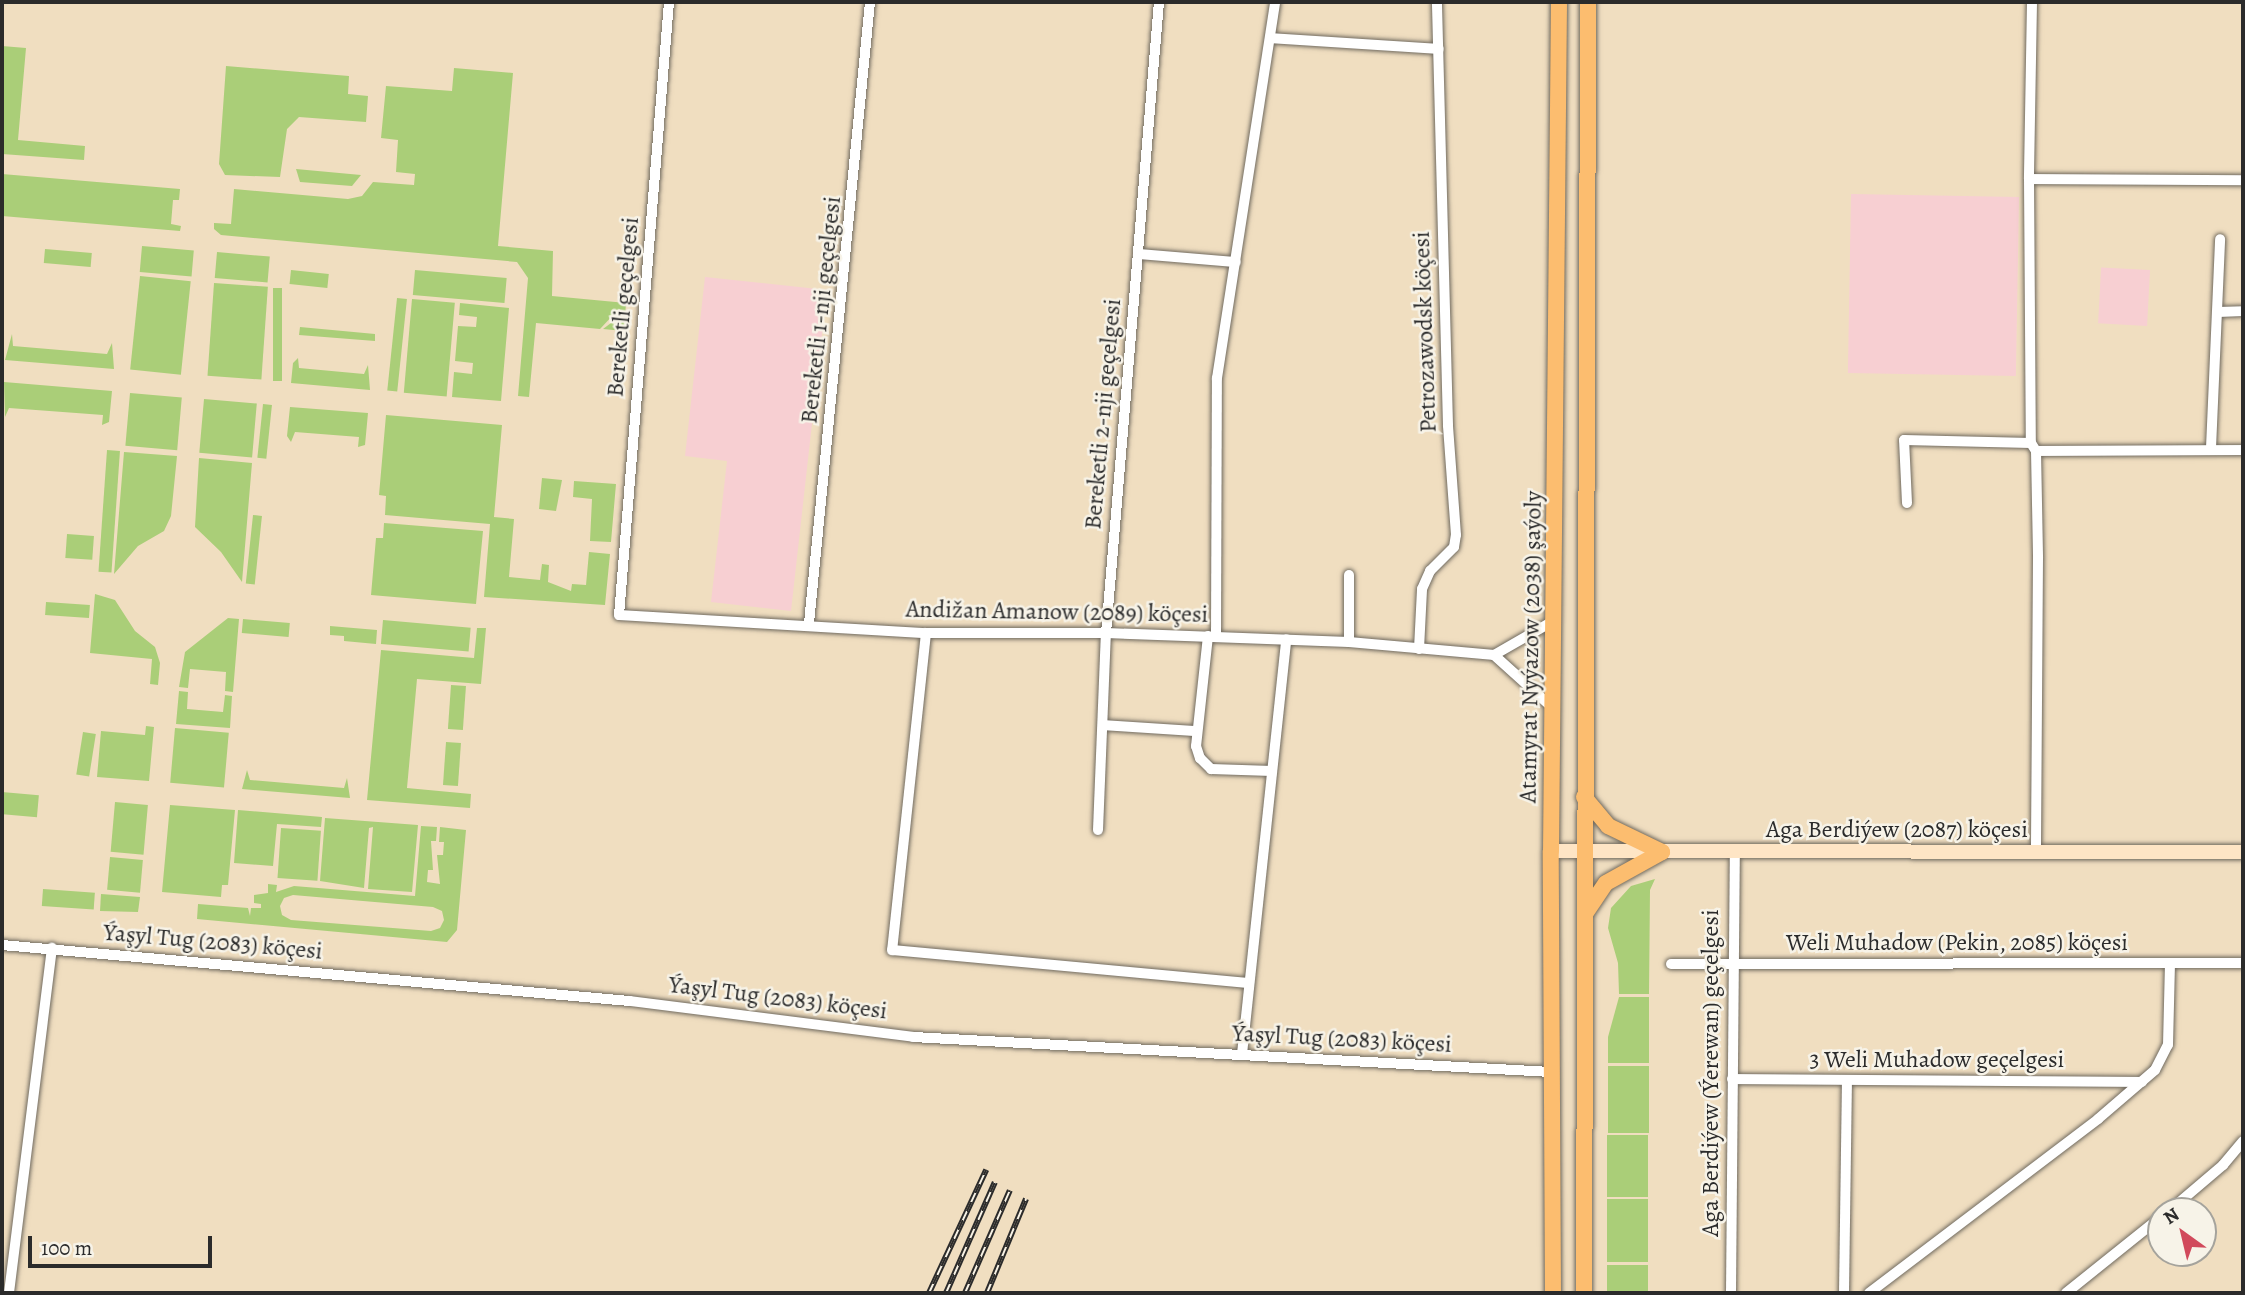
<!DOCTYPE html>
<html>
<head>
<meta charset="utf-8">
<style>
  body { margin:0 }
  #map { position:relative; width:2245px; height:1295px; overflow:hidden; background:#f0dec0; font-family:Alegreya,serif }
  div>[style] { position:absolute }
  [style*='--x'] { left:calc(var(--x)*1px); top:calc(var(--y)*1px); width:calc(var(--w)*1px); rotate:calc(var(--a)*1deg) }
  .built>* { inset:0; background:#f7cfd2; transform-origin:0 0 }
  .green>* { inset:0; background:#aace78; transform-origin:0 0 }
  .roads { filter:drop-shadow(0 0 2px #706a5f) drop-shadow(0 0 2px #706a5f) }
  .street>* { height:10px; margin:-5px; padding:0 5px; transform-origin:5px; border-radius:5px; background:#fff }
  .secondary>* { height:14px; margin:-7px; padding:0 7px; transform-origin:7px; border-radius:7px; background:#fee5c5 }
  .primary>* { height:16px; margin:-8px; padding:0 8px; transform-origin:8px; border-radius:8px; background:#fcbd6f }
  .rail>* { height:6px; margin-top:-3px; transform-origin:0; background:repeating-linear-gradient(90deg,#f7f3e8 0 10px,#2b2b2b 0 20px); box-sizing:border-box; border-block:2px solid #2b2b2b }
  span { translate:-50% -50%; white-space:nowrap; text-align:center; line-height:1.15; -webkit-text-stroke:5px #f7f3e8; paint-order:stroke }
  .street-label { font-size:24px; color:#2b2b2b }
  .frame { position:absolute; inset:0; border:4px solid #2b2b2b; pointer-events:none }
  .north { position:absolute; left:2147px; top:1197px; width:70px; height:70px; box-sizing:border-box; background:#f7f3e8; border:2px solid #a5a39c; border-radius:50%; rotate:326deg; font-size:19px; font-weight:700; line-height:28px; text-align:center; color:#2b2b2b }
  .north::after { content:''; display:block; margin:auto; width:24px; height:32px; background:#d1495b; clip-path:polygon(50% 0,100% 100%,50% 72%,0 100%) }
  .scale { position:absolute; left:28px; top:1236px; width:184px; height:32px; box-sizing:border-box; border:4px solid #2b2b2b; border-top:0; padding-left:9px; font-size:21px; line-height:24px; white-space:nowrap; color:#2b2b2b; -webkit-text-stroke:5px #f7f3e8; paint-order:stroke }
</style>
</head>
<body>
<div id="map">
  <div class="built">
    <i style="left:2019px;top:197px;width:179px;height:168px;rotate:91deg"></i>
    <i style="left:2150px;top:270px;width:56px;height:49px;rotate:93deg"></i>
    <i style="clip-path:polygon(705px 277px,827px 290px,791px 611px,711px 602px,727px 461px,685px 456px)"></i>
  </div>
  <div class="green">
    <i style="clip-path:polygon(2px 46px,26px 48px,18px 140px,85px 146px,84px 160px,2px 154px)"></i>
    <i style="clip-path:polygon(226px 66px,349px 76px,348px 94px,368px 96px,366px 122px,299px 117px,287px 129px,280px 177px,225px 175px,219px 164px)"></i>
    <i style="clip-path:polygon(454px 68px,513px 73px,498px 246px,553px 251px,552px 296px,626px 303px,624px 331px,603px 329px,611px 323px,619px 324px,620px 316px,615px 313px,600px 329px,536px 323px,529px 397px,518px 396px,528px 278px,517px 262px,221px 235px,214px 229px,214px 223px,231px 224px,234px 189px,348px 199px,362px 196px,373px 182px,414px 185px,415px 174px,396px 172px,398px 140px,381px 138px,386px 86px,452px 91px)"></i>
    <i style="clip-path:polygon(296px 169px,361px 175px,352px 186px,300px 182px)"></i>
    <i style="clip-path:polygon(2px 174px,180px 189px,179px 200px,173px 200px,171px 224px,181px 226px,180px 231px,2px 216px)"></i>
    <i style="left:142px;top:246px;width:52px;height:26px;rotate:5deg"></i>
    <i style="left:45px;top:249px;width:47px;height:14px;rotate:5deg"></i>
    <i style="left:217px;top:252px;width:53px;height:26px;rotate:5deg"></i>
    <i style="left:291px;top:270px;width:38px;height:14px;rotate:6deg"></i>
    <i style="left:415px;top:270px;width:92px;height:25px;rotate:5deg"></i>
    <i style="left:140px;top:276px;width:51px;height:94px;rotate:6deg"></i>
    <i style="left:214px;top:283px;width:54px;height:93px;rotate:4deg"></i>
    <i style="left:273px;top:288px;width:9px;height:93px"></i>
    <i style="left:397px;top:298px;width:10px;height:93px;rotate:6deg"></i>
    <i style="left:412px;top:299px;width:43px;height:94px;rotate:5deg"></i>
    <i style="clip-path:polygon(460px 303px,509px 308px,501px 401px,452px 397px,454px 372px,472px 374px,473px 363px,455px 361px,458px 326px,476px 327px,477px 317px,459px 315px)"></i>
    <i style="clip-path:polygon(300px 327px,375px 334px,375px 341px,299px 335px)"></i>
    <i style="clip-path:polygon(12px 334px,13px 346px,107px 354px,112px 343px,114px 369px,5px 360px)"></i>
    <i style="clip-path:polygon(298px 358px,299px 368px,364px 374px,368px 365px,370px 390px,291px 383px,293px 363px)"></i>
    <i style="clip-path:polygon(4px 382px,112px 391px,109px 422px,102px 425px,103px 415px,9px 408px,5px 417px)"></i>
    <i style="left:130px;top:393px;width:52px;height:53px;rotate:5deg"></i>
    <i style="left:204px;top:399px;width:53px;height:54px;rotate:5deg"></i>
    <i style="left:263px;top:404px;width:9px;height:54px;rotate:6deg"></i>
    <i style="clip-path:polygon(290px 407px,368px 413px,365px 445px,358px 447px,359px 437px,295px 432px,291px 442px,287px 436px)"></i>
    <i style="clip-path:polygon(386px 415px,502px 425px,494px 517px,514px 519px,509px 577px,540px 580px,542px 564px,549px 565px,548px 582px,571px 591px,572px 584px,586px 585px,589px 552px,610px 554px,605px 605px,484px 597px,490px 524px,385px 515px,386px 496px,379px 495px)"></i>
    <i style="left:107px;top:450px;width:13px;height:122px;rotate:4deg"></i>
    <i style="clip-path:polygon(124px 452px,177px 456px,171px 516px,164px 531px,138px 546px,114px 574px)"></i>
    <i style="clip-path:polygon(199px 458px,252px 463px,242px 582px,221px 552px,195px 527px)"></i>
    <i style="clip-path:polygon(542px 478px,562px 480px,556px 511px,539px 509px)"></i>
    <i style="clip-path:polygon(574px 481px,616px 484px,611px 542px,590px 541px,592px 499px,573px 497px)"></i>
    <i style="left:253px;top:515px;width:9px;height:69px;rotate:6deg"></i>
    <i style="clip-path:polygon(384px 523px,483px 531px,476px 604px,371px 595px,376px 538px,383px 538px)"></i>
    <i style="left:67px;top:534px;width:27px;height:24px;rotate:4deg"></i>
    <i style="clip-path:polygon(95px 594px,115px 600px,135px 631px,155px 647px,160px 663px,158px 685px,150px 684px,152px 659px,90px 653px)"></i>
    <i style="left:46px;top:602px;width:44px;height:13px;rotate:4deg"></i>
    <i style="clip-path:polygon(228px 618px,239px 619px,233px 692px,225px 691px,226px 672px,190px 669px,188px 688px,179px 687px,185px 652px)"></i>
    <i style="left:243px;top:619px;width:47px;height:14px;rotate:5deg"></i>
    <i style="left:383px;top:620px;width:88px;height:24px;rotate:5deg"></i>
    <i style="clip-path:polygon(330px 626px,377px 630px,376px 644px,344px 641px,344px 636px,330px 635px)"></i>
    <i style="clip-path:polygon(477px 628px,486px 628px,481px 684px,417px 679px,407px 788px,471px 794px,470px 808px,367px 800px,381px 650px,474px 658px)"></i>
    <i style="left:451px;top:685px;width:15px;height:44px;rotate:4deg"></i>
    <i style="clip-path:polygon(179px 691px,188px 692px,187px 709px,223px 712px,225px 695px,232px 696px,230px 728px,176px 724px)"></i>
    <i style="clip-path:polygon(146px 726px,154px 727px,149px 781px,97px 777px,101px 731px,145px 735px)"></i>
    <i style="left:175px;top:728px;width:54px;height:55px;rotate:5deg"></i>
    <i style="left:83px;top:732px;width:13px;height:43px;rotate:9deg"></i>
    <i style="left:446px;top:742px;width:15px;height:43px;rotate:4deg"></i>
    <i style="clip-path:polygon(247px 770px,250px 780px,344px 788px,347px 778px,350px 798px,242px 789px)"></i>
    <i style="left:2px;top:792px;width:37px;height:22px;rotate:5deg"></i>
    <i style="left:115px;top:802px;width:33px;height:50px;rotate:5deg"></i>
    <i style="clip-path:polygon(170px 805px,235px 810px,228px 885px,222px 885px,221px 897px,162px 892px)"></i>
    <i style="clip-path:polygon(238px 810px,322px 817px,321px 827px,277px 824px,273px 866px,234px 863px)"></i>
    <i style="clip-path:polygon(325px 818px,418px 825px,412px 892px,368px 889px,373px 827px,369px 828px,364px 888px,320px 881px)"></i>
    <i style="clip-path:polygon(evenodd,421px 826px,437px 827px,436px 841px,431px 841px,433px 870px,428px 870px,427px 882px,440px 884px,437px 855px,443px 855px,444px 842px,439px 842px,440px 827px,466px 830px,457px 930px,447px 942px,197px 919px,198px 904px,248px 908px,250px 916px,251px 908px,261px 908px,261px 904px,254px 903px,254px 895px,268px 893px,268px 884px,277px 885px,276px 892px,294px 886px,415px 896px,421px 826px,293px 895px,433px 907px,442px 911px,444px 920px,440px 928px,431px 931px,291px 920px,282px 915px,280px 906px,284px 898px,293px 895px)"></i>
    <i style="left:281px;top:828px;width:40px;height:50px;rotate:4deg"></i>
    <i style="left:110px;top:857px;width:33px;height:33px;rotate:5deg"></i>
    <i style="clip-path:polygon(1655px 879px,1650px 890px,1649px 994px,1619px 994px,1618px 963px,1608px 928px,1611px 908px,1631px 886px)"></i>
    <i style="left:43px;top:889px;width:52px;height:17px;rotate:4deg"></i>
    <i style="clip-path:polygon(101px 894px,140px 897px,138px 912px,100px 911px)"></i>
    <i style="clip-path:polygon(1619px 997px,1649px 997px,1649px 1063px,1608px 1063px,1608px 1037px)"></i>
    <i style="left:1608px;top:1066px;width:41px;height:67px"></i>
    <i style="left:1607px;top:1135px;width:41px;height:62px"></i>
    <i style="left:1607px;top:1199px;width:41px;height:63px"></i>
    <i style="left:1607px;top:1265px;width:41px;height:28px"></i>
  </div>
  <div class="roads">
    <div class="street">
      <i style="--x:669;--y:2;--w:615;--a:94.66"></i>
      <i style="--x:619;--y:615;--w:308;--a:3.4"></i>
      <i style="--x:926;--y:633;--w:180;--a:0"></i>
      <i style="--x:1106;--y:633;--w:243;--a:2.1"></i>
      <i style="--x:1349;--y:642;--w:146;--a:5.1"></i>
      <i style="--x:1494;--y:655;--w:70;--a:-29.8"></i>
      <i style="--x:2032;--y:2;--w:177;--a:91"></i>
      <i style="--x:2029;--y:179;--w:264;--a:89.6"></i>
      <i style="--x:2031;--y:443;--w:9;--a:58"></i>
      <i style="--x:2036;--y:451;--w:107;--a:88.9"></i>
      <i style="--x:2038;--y:558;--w:294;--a:90.4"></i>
      <i style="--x:1270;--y:38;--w:169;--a:3.7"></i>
      <i style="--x:2029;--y:179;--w:214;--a:0.3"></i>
      <i style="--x:1138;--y:254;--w:98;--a:4.7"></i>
      <i style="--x:2218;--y:312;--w:25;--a:-2"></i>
      <i style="--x:2211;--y:448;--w:209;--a:-87.5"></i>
      <i style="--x:2036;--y:451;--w:207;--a:-0.3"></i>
      <i style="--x:1907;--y:503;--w:63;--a:-92.7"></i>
      <i style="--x:1904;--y:440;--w:127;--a:1.4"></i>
      <i style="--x:809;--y:623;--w:624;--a:-84.39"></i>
      <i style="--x:926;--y:633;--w:319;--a:96.1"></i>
      <i style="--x:892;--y:950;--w:358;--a:5.3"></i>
      <i style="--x:1208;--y:636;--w:111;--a:96.2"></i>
      <i style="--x:1196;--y:746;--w:13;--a:72"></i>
      <i style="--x:1200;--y:758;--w:16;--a:45"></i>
      <i style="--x:1211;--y:769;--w:61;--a:1.9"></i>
      <i style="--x:1216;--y:637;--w:259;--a:-89.8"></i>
      <i style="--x:1217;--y:378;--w:380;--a:-81.2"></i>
      <i style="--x:1349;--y:642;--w:67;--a:-90"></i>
      <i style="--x:1419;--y:649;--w:60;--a:-87.1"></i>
      <i style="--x:1422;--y:589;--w:20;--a:-66"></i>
      <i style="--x:1430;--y:571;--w:34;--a:-45"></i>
      <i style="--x:1454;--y:547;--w:12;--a:-81"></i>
      <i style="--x:1456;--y:535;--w:110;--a:-94.2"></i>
      <i style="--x:1448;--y:425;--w:423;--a:-91.5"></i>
      <i style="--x:1494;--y:655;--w:81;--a:42"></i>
      <i style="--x:1103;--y:725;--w:94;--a:3.7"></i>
      <i style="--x:1098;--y:830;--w:197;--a:-87.7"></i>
      <i style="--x:1106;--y:633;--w:633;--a:-85.2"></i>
      <i style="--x:2;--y:945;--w:630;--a:5.1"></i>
      <i style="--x:630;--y:1001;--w:285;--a:7.2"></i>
      <i style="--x:913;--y:1037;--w:639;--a:3.14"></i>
      <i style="--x:1671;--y:964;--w:572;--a:-0.1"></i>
      <i style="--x:1242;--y:1054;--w:417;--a:-83.9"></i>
      <i style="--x:1732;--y:1079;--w:410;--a:0.4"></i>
      <i style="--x:2169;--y:1211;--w:71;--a:-40.4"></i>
      <i style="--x:2223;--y:1165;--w:31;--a:-50"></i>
      <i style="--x:9;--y:1293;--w:348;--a:-82.9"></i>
      <i style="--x:1731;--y:1293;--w:440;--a:-89.5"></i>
      <i style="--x:1844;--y:1293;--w:213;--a:-89.2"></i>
      <i style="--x:1869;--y:1293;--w:288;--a:-37.2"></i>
      <i style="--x:2098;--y:1119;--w:75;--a:-40.7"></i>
      <i style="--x:2155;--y:1070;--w:28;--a:-63"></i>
      <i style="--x:2168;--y:1045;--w:82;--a:-88.6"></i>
      <i style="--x:2066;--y:1293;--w:122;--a:-38.7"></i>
    </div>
    <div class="secondary">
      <i style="--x:1551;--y:851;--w:692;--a:0.08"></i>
    </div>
    <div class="primary">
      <i style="--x:1584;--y:797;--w:38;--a:50"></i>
      <i style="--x:1608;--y:826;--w:60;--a:25.7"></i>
      <i style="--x:1585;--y:914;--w:37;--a:-56"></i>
      <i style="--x:1606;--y:883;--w:64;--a:-29"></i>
      <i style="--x:1553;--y:1293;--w:442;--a:-90.3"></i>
      <i style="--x:1551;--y:851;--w:849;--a:-89.46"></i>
      <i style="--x:1584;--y:1293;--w:1291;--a:-89.82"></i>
    </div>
  </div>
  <div class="rail">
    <i style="--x:929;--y:1293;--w:136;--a:-65.1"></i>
    <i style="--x:946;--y:1293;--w:121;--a:-66.2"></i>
    <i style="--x:965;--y:1293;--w:112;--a:-66.4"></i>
    <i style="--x:987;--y:1293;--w:102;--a:-67.5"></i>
  </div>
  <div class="street-label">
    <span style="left:623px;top:307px;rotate:-85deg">Bereketli geçelgesi</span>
    <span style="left:821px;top:310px;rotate:-84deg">Bereketli 1-nji geçelgesi</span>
    <span style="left:1425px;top:332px;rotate:-92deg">Petrozawodsk köçesi</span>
    <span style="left:1103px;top:414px;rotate:-85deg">Bereketli 2-nji geçelgesi</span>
    <span style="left:1057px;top:612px;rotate:1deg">Andižan Amanow (2089) köçesi</span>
    <span style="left:1531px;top:647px;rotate:-89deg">Atamyrat Nyýazow (2038) şaýoly</span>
    <span style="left:1897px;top:830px">Aga Berdiýew (2087) köçesi</span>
    <span style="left:213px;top:942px;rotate:5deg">Ýaşyl Tug (2083) köçesi</span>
    <span style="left:1957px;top:943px">Weli Muhadow (Pekin, 2085) köçesi</span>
    <span style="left:778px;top:998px;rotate:7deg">Ýaşyl Tug (2083) köçesi</span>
    <span style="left:1342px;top:1039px;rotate:3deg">Ýaşyl Tug (2083) köçesi</span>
    <span style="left:1937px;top:1060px">3 Weli Muhadow geçelgesi</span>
    <span style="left:1711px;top:1073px;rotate:-90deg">Aga Berdiýew (Ýerewan) geçelgesi</span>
  </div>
  <div class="frame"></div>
  <div class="north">N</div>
  <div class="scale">100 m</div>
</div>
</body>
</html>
